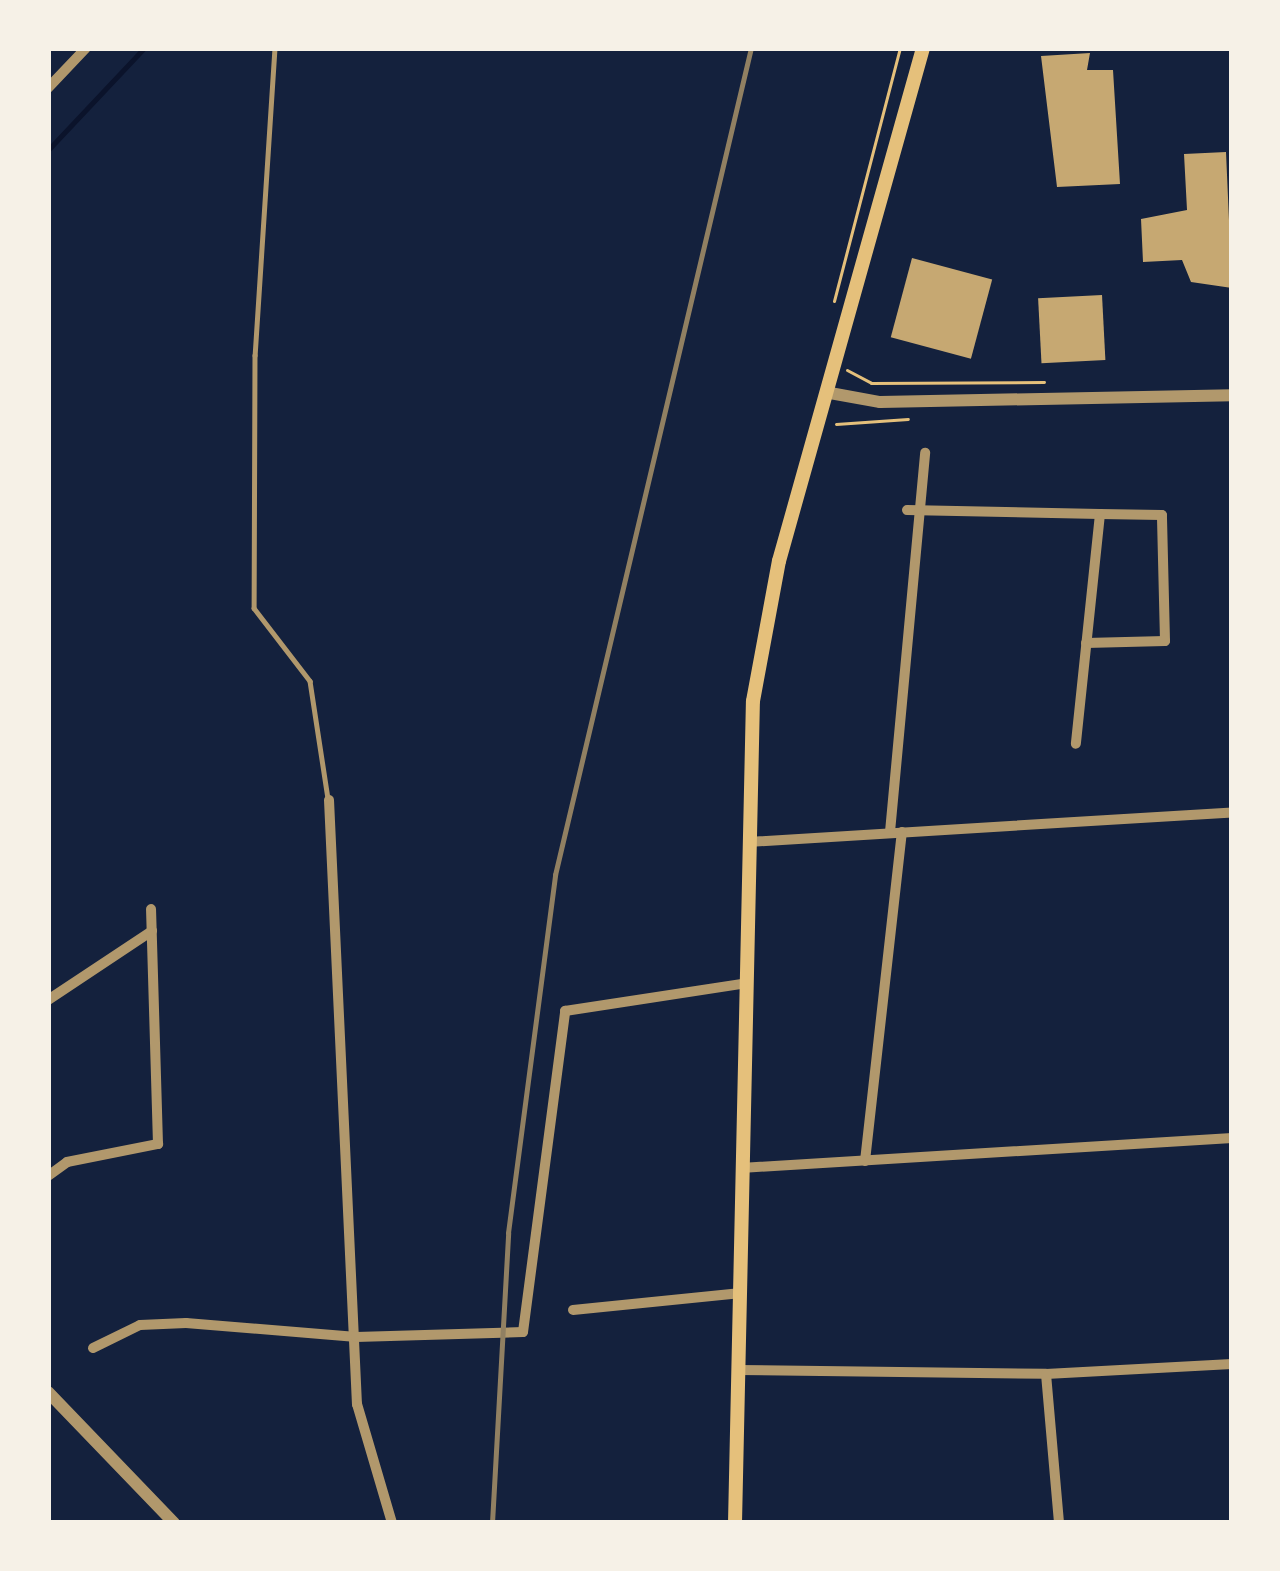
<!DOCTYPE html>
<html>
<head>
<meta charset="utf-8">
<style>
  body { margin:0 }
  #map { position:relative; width:1280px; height:1571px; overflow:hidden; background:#14213d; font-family:Ubuntu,sans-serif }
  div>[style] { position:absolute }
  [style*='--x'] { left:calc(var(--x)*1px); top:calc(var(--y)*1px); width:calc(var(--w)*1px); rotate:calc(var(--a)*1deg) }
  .stream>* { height:4.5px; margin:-2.25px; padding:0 2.25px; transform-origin:2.25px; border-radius:2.25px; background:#0b132b }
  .building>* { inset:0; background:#c6a872; transform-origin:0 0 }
  .path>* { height:3px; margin:-1.5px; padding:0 1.5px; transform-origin:1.5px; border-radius:1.5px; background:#e5c07b }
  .service>* { height:4.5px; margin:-2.25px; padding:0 2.25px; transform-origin:2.25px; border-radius:2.25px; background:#b1986c }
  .minor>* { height:10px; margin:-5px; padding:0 5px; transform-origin:5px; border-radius:5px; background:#b1986c }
  .tertiary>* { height:12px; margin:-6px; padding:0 6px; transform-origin:6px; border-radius:6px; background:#b1986c }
  .secondary>* { height:14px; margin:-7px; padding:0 7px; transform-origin:7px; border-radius:7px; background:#e5c07b }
  .rail>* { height:4.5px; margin:-2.25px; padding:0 2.25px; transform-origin:2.25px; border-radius:2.25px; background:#918062 }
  span { translate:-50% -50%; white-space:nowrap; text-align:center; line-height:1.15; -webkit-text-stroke:10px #f6f1e7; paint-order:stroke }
  .frame { position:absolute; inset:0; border:51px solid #f6f1e7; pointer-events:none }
</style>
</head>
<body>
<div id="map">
  <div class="stream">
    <i style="--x:48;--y:150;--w:140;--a:-46.7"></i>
  </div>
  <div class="building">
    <i style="clip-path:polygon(1090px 53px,1087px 70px,1113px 70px,1120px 184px,1057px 187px,1041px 56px)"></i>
    <i style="clip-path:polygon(1226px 152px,1232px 288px,1191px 282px,1182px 260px,1143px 262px,1141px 219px,1187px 210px,1184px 154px)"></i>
    <i style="left:912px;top:258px;width:83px;height:82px;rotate:15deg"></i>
    <i style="left:1102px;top:295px;width:65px;height:64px;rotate:87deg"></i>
  </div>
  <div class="path">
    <i style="--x:834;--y:301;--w:261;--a:-75.4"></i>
    <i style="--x:847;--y:370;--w:27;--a:28"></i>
    <i style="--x:871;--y:383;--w:173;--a:-0.3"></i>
    <i style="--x:836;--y:424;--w:72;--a:-4"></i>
  </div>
  <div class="service">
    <i style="--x:275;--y:48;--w:308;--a:93.7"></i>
    <i style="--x:255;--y:355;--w:253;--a:90.2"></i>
    <i style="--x:254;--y:608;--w:92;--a:52.5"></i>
    <i style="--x:310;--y:681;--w:119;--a:81.3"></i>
  </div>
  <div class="minor">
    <i style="--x:48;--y:88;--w:55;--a:-46.5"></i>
    <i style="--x:907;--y:510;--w:193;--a:1.2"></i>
    <i style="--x:1100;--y:514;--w:231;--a:96"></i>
    <i style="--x:1086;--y:643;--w:79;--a:-1.5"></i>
    <i style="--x:1165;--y:641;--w:126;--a:-91.4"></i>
    <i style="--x:1162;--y:515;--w:62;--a:-179.1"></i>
    <i style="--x:329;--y:800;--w:605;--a:87.35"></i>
    <i style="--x:357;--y:1404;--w:124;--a:73.6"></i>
    <i style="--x:890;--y:832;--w:381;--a:-84.7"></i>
    <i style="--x:748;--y:842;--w:485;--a:-3.5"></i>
    <i style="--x:48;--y:1000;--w:125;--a:-33.6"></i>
    <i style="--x:865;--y:1161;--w:331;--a:-83.6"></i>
    <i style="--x:741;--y:1168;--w:492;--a:-3.5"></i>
    <i style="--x:48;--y:1176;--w:24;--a:-36"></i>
    <i style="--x:67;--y:1162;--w:93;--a:-11.2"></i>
    <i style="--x:158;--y:1144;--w:235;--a:-91.7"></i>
    <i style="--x:573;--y:1310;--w:169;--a:-5.8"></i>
    <i style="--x:93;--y:1348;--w:52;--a:-26.1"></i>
    <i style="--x:140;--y:1325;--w:46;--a:-2.5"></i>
    <i style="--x:186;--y:1323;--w:171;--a:4.7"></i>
    <i style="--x:356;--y:1337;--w:167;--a:-1.7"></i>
    <i style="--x:523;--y:1332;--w:324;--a:-82.5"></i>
    <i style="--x:565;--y:1011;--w:179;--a:-8.7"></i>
    <i style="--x:738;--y:1370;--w:308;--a:0.7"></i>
    <i style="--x:1046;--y:1374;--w:186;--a:-3.1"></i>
    <i style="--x:1046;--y:1374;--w:150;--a:85"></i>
  </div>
  <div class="tertiary">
    <i style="--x:830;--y:393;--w:51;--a:10.2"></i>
    <i style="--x:880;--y:402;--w:352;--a:-1.1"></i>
    <i style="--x:48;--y:1392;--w:182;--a:46.1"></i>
  </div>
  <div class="secondary">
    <i style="--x:735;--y:1523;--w:822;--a:-88.75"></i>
    <i style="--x:753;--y:701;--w:142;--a:-79.5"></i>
    <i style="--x:779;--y:561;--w:533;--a:-74.32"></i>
  </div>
  <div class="rail">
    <i style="--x:492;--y:1523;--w:290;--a:-86.8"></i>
    <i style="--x:508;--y:1233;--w:361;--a:-82.5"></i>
    <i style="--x:555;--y:875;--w:850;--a:-76.67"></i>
  </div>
  <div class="frame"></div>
</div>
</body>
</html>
